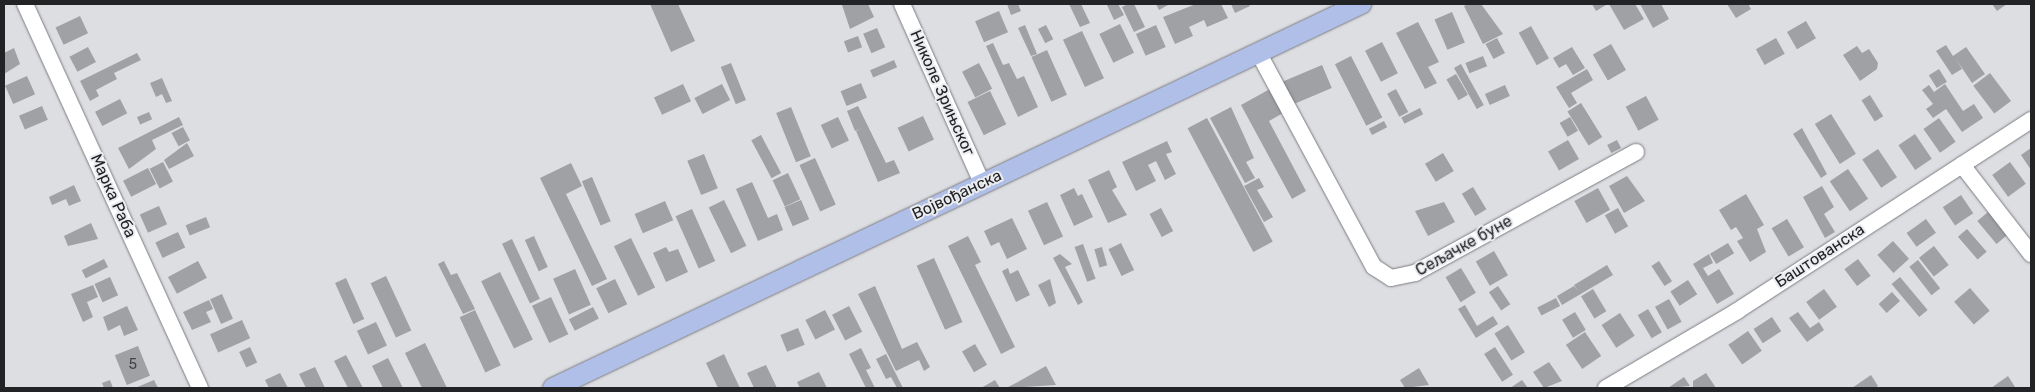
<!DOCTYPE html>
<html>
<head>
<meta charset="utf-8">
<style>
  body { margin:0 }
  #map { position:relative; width:2035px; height:392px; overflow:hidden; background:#dddee2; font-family:Rubik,sans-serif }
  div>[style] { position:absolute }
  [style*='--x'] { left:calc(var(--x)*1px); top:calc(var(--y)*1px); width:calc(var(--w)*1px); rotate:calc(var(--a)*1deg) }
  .building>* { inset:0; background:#9fa1a5; transform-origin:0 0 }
  .roads { filter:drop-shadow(0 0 1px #7b7c80) drop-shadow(0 0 1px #7b7c80) }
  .minor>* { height:16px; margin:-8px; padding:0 8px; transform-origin:8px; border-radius:8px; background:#fff }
  .major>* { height:20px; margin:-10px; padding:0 10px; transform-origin:10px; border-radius:10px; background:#b0bfe8 }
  span { translate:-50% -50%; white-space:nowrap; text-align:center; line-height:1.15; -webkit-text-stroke:4px #eaecf0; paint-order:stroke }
  .number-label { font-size:14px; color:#414245 }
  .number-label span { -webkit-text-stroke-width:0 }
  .street-label { font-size:16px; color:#222325 }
  .frame { position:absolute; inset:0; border:5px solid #222325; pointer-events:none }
</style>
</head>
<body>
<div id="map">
  <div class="building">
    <i style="clip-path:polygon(650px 4px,678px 4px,695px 41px,671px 52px)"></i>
    <i style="clip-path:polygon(868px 4px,874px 17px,850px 29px,842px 5px)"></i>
    <i style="clip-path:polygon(1007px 4px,1018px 4px,1021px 11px,1011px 15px)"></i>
    <i style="clip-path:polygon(1069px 4px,1081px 4px,1090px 23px,1080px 27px)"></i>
    <i style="clip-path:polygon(1118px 4px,1124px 15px,1114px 20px,1107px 5px)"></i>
    <i style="clip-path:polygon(1128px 4px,1134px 4px,1145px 27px,1134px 32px,1122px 7px)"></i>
    <i style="clip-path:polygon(1156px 4px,1167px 4px,1168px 5px,1159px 10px)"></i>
    <i style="clip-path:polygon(1196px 4px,1221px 4px,1228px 18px,1207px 27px,1204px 20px,1189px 27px,1193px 36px,1175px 44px,1163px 17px)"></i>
    <i style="clip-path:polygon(1231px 4px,1249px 4px,1250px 6px,1235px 13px)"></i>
    <i style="clip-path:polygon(1468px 4px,1481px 4px,1503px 34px,1483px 44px,1464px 6px)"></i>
    <i style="clip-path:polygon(1592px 4px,1605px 4px,1606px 5px,1596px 11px)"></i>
    <i style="clip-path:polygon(1609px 4px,1635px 4px,1644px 19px,1624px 30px)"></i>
    <i style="clip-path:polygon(1640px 4px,1661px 4px,1669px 19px,1653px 28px)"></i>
    <i style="clip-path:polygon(1727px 4px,1748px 4px,1751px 9px,1736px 18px)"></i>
    <i style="clip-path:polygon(1992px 4px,2007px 4px,1997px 11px)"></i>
    <i style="left:999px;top:11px;width:23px;height:26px;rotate:67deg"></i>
    <i style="left:1452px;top:12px;width:33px;height:19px;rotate:67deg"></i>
    <i style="left:80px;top:16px;width:19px;height:27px;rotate:65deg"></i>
    <i style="left:1806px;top:21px;width:20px;height:22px;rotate:60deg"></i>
    <i style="clip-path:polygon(1418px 22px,1439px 62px,1428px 67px,1437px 83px,1425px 89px,1396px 33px)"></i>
    <i style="left:1120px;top:24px;width:32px;height:23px;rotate:64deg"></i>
    <i style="clip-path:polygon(1025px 25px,1037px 54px,1031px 56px,1018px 28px)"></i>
    <i style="left:1046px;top:25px;width:16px;height:9px;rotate:63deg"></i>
    <i style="left:1156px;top:25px;width:24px;height:22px;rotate:66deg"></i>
    <i style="left:1531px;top:26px;width:37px;height:14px;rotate:61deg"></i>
    <i style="left:877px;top:28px;width:21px;height:15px;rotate:67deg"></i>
    <i style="left:1082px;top:31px;width:52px;height:21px;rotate:65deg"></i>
    <i style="left:858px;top:36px;width:12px;height:15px;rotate:70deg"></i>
    <i style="left:1497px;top:38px;width:17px;height:13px;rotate:62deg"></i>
    <i style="left:1776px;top:38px;width:18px;height:23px;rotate:61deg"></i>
    <i style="left:1382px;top:42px;width:35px;height:19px;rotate:63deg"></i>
    <i style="clip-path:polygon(993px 43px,1003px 65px,1009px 63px,1017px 79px,1024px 76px,1038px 107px,1018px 117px,986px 46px)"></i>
    <i style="left:1611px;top:44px;width:30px;height:21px;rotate:60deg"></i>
    <i style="clip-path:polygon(1946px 45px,1953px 56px,1966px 47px,1985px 74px,1972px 83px,1956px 59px,1962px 69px,1952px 75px,1936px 51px)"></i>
    <i style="clip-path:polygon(1857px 46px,1862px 53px,1869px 49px,1878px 63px,1877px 69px,1860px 81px,1843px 55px)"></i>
    <i style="left:88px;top:47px;width:17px;height:21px;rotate:62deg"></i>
    <i style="clip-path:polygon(1572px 47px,1585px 68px,1573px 75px,1566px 64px,1559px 68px,1553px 58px)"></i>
    <i style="clip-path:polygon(14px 48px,20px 64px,4px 74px,4px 53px)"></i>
    <i style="left:1047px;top:50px;width:49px;height:17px;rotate:66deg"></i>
    <i style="clip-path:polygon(137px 53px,141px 60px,114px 73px,117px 79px,96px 90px,99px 96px,90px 101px,80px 81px)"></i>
    <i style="left:1351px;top:56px;width:69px;height:18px;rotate:63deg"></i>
    <i style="left:1483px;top:56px;width:11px;height:19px;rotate:68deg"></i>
    <i style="left:894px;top:60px;width:8px;height:26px;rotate:67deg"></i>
    <i style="left:731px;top:63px;width:40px;height:11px;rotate:68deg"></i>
    <i style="left:979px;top:63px;width:29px;height:19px;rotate:63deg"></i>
    <i style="left:1461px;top:64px;width:47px;height:8px;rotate:61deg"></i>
    <i style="left:1322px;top:65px;width:25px;height:43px;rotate:67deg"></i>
    <i style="clip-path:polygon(1587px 69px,1593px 80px,1571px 93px,1577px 103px,1569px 108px,1556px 87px)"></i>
    <i style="left:1939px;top:69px;width:15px;height:12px;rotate:58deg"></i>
    <i style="left:1990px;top:73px;width:35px;height:21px;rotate:53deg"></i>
    <i style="left:1456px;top:74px;width:24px;height:11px;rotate:60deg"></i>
    <i style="left:27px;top:76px;width:20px;height:24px;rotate:66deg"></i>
    <i style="clip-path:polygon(162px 78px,172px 101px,166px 103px,162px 94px,156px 97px,150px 83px)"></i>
    <i style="left:861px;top:83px;width:16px;height:22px;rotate:68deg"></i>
    <i style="left:683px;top:84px;width:19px;height:32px;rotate:65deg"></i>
    <i style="left:722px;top:84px;width:18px;height:31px;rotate:63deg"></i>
    <i style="clip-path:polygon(1945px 84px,1963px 111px,1974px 104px,1983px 118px,1962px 132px,1946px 109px,1933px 118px,1926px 109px,1933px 104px,1922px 90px,1929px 85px,1934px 92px)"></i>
    <i style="left:1505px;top:85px;width:12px;height:22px;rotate:66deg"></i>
    <i style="clip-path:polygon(1270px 89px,1283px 113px,1269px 121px,1306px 191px,1292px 199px,1241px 105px)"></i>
    <i style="left:1396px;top:89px;width:26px;height:10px;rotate:62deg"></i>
    <i style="left:990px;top:91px;width:37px;height:25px;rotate:64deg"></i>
    <i style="left:1870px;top:95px;width:25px;height:10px;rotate:58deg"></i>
    <i style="left:1646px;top:96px;width:27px;height:23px;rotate:62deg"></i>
    <i style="left:120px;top:99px;width:16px;height:28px;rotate:63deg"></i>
    <i style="left:1581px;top:103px;width:40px;height:16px;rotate:58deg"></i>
    <i style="left:42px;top:106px;width:15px;height:25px;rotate:67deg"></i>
    <i style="clip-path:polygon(858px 106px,886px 163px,894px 160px,900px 173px,878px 182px,856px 131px,862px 128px,855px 131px,847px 111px)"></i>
    <i style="left:791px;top:107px;width:53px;height:16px;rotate:68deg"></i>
    <i style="clip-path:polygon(1231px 107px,1254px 158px,1246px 162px,1255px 178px,1245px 183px,1210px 118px)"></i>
    <i style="left:1420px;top:108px;width:7px;height:21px;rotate:63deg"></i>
    <i style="left:149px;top:112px;width:8px;height:13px;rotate:67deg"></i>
    <i style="left:1831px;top:114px;width:47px;height:19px;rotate:58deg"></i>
    <i style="left:923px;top:116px;width:26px;height:28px;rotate:65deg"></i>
    <i style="clip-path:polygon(179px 117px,183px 125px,152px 140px,156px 149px,129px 169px,118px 148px)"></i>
    <i style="left:838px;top:117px;width:26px;height:19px;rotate:65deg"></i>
    <i style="left:1570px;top:117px;width:16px;height:12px;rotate:60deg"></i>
    <i style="left:1207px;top:118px;width:140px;height:22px;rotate:62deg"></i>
    <i style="left:1939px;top:118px;width:29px;height:19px;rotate:55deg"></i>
    <i style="left:1384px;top:121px;width:7px;height:17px;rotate:63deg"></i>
    <i style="left:183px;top:127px;width:15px;height:13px;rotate:62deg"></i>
    <i style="clip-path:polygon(1802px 128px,1827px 174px,1821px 178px,1793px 134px)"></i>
    <i style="left:1915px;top:134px;width:30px;height:20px;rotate:56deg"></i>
    <i style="left:761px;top:135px;width:43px;height:11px;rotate:62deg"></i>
    <i style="left:1568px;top:140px;width:22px;height:23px;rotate:60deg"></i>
    <i style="left:1617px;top:140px;width:9px;height:11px;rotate:63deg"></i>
    <i style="clip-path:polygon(1167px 141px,1172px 152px,1166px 154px,1176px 174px,1165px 180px,1156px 161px,1148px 165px,1156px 181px,1136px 191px,1122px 162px)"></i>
    <i style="clip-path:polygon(187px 143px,194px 156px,169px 169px,164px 160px)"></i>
    <i style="clip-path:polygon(2031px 148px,2031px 170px,2021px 155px)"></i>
    <i style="left:1878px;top:149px;width:34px;height:19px;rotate:56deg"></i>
    <i style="left:1443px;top:153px;width:21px;height:21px;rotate:59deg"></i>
    <i style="left:704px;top:154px;width:37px;height:18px;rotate:68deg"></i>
    <i style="left:815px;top:158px;width:51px;height:17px;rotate:66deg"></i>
    <i style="left:163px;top:162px;width:22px;height:15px;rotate:63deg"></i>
    <i style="left:2010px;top:162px;width:27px;height:22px;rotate:54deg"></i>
    <i style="clip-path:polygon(571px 163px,582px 186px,566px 194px,607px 279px,592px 286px,540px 178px)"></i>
    <i style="left:148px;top:168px;width:18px;height:28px;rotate:63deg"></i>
    <i style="left:1848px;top:169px;width:36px;height:22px;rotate:56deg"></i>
    <i style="clip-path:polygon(1109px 170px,1117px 187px,1112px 190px,1127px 215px,1108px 223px,1088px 180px)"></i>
    <i style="left:788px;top:173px;width:29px;height:17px;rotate:65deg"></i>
    <i style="clip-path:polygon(1627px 176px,1645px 201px,1624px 213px,1609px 186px)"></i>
    <i style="left:592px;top:177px;width:48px;height:11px;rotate:67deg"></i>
    <i style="clip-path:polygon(1259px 178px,1264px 187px,1257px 190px,1273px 217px,1264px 222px,1244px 186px)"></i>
    <i style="clip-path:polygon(752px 182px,768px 218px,777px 214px,783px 230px,758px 241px,736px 189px)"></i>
    <i style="clip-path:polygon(74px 185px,81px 201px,69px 206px,66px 199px,52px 205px,49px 197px)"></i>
    <i style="clip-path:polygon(1822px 186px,1834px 207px,1824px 214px,1835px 232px,1825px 238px,1803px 197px)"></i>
    <i style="left:1473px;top:187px;width:26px;height:13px;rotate:59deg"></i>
    <i style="clip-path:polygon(1074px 188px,1078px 196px,1082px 194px,1093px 217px,1074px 226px,1060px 195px)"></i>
    <i style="left:1598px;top:188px;width:25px;height:27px;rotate:61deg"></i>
    <i style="clip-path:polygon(1746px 194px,1764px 225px,1757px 229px,1766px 252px,1750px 262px,1737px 241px,1743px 238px,1736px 227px,1731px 230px,1719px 210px)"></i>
    <i style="left:1961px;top:195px;width:22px;height:22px;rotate:56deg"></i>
    <i style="left:724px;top:200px;width:51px;height:17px;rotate:64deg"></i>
    <i style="left:801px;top:200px;width:21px;height:18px;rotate:67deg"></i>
    <i style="left:665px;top:201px;width:21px;height:33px;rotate:67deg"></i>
    <i style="left:1047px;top:202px;width:38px;height:21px;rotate:65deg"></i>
    <i style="clip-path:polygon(1444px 202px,1455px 222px,1428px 236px,1415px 211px)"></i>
    <i style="left:159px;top:206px;width:20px;height:21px;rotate:66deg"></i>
    <i style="left:1161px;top:208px;width:26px;height:13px;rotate:62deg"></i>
    <i style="left:1618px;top:208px;width:21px;height:15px;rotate:61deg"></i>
    <i style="left:692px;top:209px;width:57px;height:18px;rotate:66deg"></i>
    <i style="left:1988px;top:212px;width:30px;height:14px;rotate:50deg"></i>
    <i style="left:206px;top:217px;width:11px;height:22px;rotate:68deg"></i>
    <i style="clip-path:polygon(1012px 218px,1027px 249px,1007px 259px,999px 242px,991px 246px,984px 231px)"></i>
    <i style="left:1787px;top:219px;width:33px;height:18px;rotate:59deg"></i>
    <i style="left:1926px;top:219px;width:17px;height:24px;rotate:54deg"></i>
    <i style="clip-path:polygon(91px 223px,98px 239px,68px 246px,64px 236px)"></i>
    <i style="left:1967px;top:229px;width:30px;height:12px;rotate:49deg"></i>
    <i style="left:178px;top:232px;width:17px;height:25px;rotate:65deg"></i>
    <i style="left:534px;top:236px;width:34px;height:10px;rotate:66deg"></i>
    <i style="clip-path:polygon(968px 236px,981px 262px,975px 265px,1015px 347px,1001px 354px,948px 246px)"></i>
    <i style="left:631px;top:238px;width:55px;height:19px;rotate:64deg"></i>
    <i style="left:512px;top:239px;width:66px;height:11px;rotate:65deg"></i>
    <i style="left:1893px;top:241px;width:24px;height:21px;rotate:48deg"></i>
    <i style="left:1121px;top:243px;width:30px;height:14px;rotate:64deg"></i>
    <i style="left:1728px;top:243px;width:12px;height:21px;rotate:59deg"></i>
    <i style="left:1083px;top:244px;width:37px;height:9px;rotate:70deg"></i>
    <i style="left:1934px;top:246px;width:24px;height:19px;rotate:52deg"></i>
    <i style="clip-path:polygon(666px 247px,669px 252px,678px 249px,688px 272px,666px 282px,653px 253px)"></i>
    <i style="left:1102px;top:247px;width:19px;height:8px;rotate:74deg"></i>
    <i style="left:1494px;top:251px;width:28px;height:21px;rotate:60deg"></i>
    <i style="clip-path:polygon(1060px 254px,1072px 264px,1065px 267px,1083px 302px,1078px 305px,1053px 258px)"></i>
    <i style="clip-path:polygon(1709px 254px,1713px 263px,1703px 268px,1708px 276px,1719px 269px,1734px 294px,1717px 304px,1693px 264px)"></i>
    <i style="left:934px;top:258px;width:70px;height:19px;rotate:66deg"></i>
    <i style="left:104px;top:259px;width:9px;height:25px;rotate:63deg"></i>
    <i style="left:1858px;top:259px;width:21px;height:17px;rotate:53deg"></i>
    <i style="left:1918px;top:260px;width:36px;height:11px;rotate:52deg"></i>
    <i style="left:198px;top:261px;width:19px;height:34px;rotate:62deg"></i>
    <i style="clip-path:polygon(444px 261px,451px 275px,457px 273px,475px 309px,463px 314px,438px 264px)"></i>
    <i style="left:1659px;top:261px;width:24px;height:9px;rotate:57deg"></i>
    <i style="clip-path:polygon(1607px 265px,1613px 275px,1562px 305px,1557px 296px,1574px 286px,1578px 291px,1574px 285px)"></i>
    <i style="clip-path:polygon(1008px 268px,1010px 274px,1018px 270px,1030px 295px,1016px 302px,1002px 271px)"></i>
    <i style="left:1461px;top:268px;width:29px;height:18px;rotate:59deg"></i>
    <i style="left:575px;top:269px;width:39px;height:24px;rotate:66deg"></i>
    <i style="left:500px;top:272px;width:75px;height:21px;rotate:64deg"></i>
    <i style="left:386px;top:276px;width:60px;height:17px;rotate:65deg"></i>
    <i style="left:110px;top:277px;width:20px;height:17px;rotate:66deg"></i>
    <i style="left:1900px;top:277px;width:43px;height:11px;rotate:50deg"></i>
    <i style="left:346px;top:278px;width:45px;height:12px;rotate:66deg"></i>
    <i style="left:615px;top:279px;width:28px;height:21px;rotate:64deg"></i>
    <i style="clip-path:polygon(1050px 279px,1056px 303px,1049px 307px,1038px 285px)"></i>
    <i style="left:1688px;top:280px;width:17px;height:21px;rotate:57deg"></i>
    <i style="clip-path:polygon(93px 285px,98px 297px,87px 302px,93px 317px,83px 322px,71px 294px)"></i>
    <i style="clip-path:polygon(875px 286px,902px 349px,917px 342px,930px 367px,924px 371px,919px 360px,896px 371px,858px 294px)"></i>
    <i style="left:1498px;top:286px;width:22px;height:11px;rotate:56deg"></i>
    <i style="left:1970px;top:288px;width:30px;height:21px;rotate:49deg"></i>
    <i style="left:1593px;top:289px;width:26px;height:14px;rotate:59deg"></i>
    <i style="left:1824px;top:289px;width:22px;height:22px;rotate:54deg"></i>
    <i style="left:1892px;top:292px;width:12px;height:18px;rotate:48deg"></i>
    <i style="left:222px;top:294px;width:27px;height:13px;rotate:66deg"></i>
    <i style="left:551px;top:297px;width:41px;height:21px;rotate:65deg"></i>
    <i style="left:1556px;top:298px;width:9px;height:21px;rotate:63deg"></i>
    <i style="left:1669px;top:299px;width:26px;height:16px;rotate:61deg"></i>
    <i style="clip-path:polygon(209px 300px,213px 309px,206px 312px,211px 322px,192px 330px,183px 312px)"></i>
    <i style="clip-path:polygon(1465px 305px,1477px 326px,1493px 316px,1498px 324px,1476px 338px,1458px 309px)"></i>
    <i style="clip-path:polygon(127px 306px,138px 330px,124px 336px,120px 325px,108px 331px,103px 317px)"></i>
    <i style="left:849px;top:306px;width:29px;height:19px;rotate:63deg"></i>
    <i style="left:593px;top:307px;width:13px;height:27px;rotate:63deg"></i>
    <i style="left:1648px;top:309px;width:27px;height:12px;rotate:59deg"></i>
    <i style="left:475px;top:310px;width:61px;height:17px;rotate:65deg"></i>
    <i style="left:825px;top:310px;width:22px;height:22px;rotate:63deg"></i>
    <i style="left:1575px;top:312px;width:21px;height:15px;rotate:59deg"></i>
    <i style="clip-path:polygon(1798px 312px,1810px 328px,1819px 322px,1824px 330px,1807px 342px,1789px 318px)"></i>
    <i style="left:1620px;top:313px;width:27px;height:22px;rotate:57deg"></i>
    <i style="left:1772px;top:317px;width:17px;height:22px;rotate:57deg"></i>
    <i style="left:242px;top:320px;width:20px;height:35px;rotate:66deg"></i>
    <i style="left:376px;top:322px;width:26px;height:21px;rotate:65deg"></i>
    <i style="left:1508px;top:325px;width:32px;height:16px;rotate:58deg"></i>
    <i style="left:798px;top:328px;width:18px;height:19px;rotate:68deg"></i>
    <i style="left:1748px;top:331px;width:24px;height:24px;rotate:55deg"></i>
    <i style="left:1585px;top:332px;width:29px;height:23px;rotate:56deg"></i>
    <i style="clip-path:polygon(425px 343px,447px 388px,422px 388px,405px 353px)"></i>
    <i style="left:975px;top:344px;width:24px;height:15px;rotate:60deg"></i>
    <i style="left:138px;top:346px;width:32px;height:25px;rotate:68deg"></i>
    <i style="left:250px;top:347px;width:17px;height:12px;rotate:65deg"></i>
    <i style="left:1495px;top:347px;width:33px;height:13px;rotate:57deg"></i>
    <i style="clip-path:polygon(861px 348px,871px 368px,866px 370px,875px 388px,866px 388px,849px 354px)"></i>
    <i style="clip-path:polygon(724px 354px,729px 365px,740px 388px,718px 388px,706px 363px)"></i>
    <i style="clip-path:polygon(886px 354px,903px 388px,897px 388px,891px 377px,886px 379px,876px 359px)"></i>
    <i style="clip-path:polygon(346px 355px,363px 388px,348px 388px,334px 361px)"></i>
    <i style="clip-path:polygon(388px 358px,403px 388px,383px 388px,372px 366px)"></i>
    <i style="clip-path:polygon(1549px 362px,1562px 381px,1544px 388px,1533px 372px)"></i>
    <i style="clip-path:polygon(766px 365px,777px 388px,754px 388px,747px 373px)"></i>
    <i style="clip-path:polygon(1046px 366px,1056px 385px,1006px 388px,1016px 383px)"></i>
    <i style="clip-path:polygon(315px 367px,325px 388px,306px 388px,299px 374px)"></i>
    <i style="clip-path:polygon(1419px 368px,1429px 385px,1405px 388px,1400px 380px)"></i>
    <i style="clip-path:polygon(819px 372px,827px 388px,800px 388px,797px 382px)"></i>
    <i style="clip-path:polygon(280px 373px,288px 388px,269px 388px,265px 380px)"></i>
    <i style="clip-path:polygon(1706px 373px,1716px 388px,1693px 388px,1693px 381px)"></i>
    <i style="clip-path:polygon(1871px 375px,1878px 386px,1875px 388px,1852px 388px)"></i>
    <i style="clip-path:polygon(2008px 376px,2015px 387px,1991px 388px)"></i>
    <i style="clip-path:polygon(1684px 377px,1690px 386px,1668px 388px)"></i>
    <i style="clip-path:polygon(110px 380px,113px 388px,104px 388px,102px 383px)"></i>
    <i style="clip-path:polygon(154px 380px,158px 388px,135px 388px)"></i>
    <i style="clip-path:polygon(995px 380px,1000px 388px,981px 388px)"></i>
    <i style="clip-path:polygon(1522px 380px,1528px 388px,1510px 388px)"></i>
  </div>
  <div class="roads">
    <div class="minor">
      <i style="--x:25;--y:4;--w:422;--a:65.5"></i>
      <i style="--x:902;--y:4;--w:196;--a:65.9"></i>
      <i style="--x:1258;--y:52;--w:244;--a:61.7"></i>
      <i style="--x:1374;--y:267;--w:20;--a:33"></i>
      <i style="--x:1391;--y:278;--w:25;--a:-12"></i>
      <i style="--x:1415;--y:273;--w:252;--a:-28.7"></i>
      <i style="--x:1962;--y:165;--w:113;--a:52.2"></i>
      <i style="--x:1606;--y:388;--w:152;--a:-30.4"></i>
      <i style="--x:1737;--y:311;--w:351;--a:-33"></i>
    </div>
    <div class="major">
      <i style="--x:553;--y:388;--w:895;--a:-25.42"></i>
    </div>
  </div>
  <div class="number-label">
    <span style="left:133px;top:365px">5</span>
  </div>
  <div class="street-label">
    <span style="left:942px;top:93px;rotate:66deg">Николе Зрињског</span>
    <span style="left:957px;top:195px;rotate:-25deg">Војвођанска</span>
    <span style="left:113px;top:196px;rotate:66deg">Марка Раба</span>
    <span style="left:1464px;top:246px;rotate:-29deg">Сељачке буне</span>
    <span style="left:1820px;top:256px;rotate:-33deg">Баштованска</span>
  </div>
  <div class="frame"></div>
</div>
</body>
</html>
